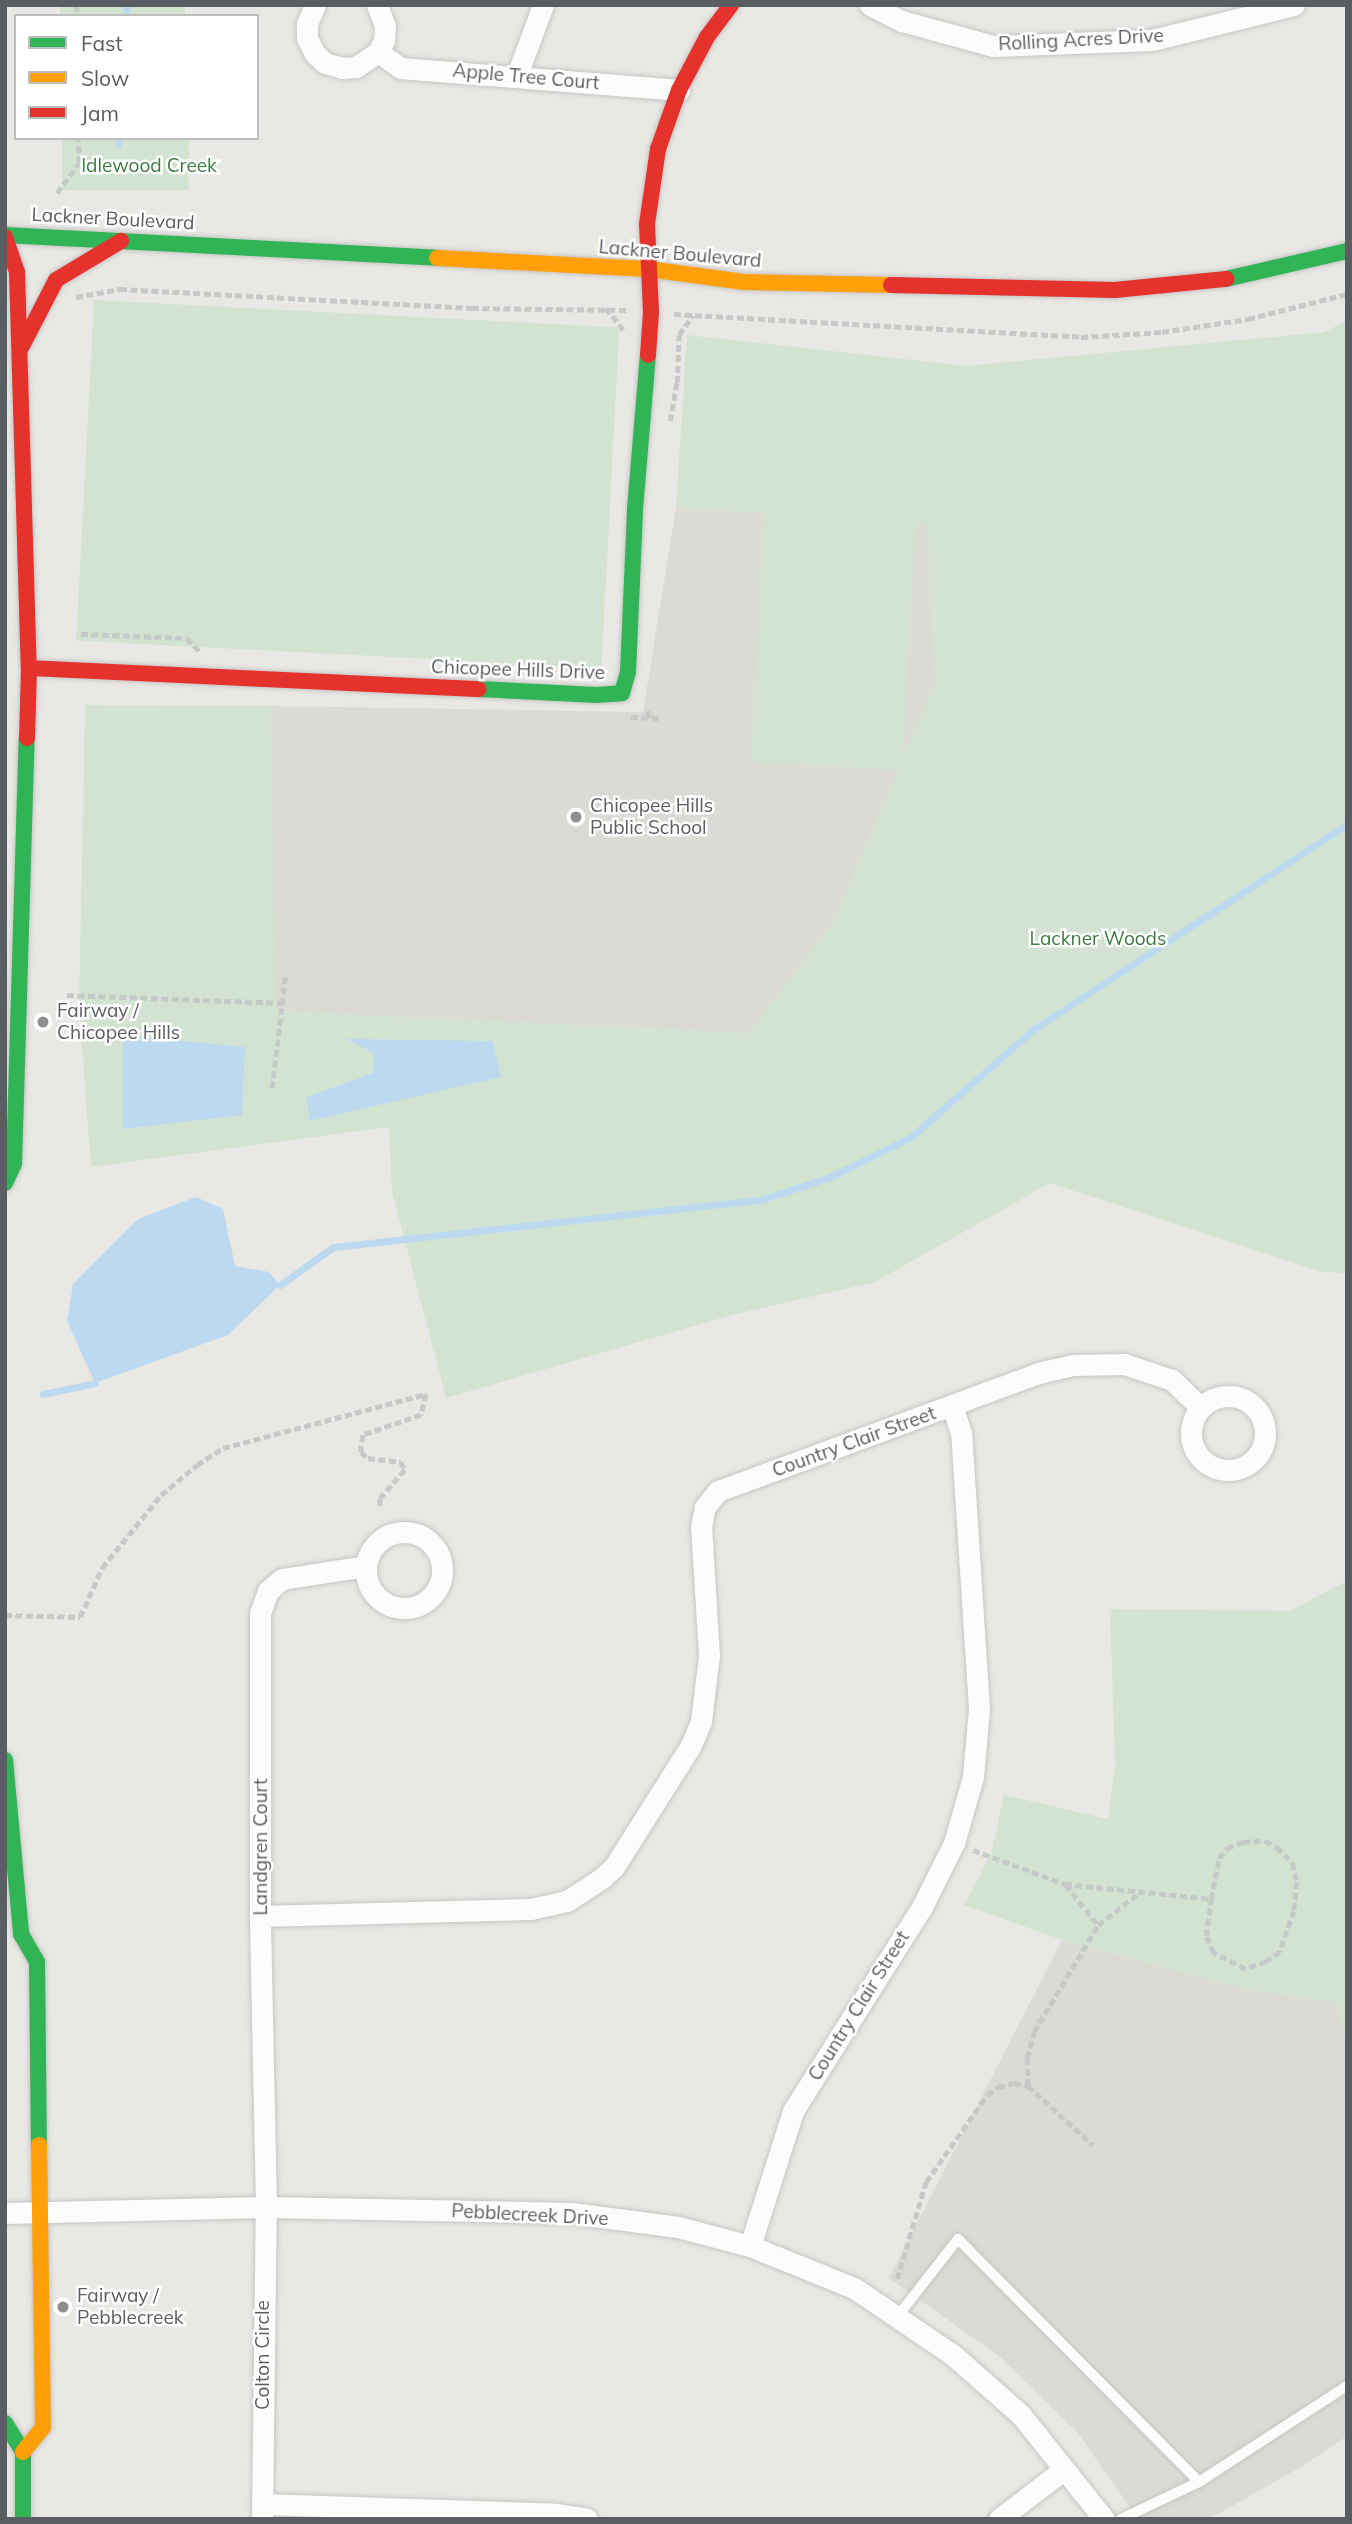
<!DOCTYPE html>
<html>
<head>
<meta charset="utf-8">
<style>
  body { margin:0 }
  #map { position:relative; width:1352px; height:2524px; overflow:hidden; background:#e9e8e4; font-family:Mulish,sans-serif }
  div>[style] { position:absolute }
  [style*='--x'] { left:calc(var(--x)*1px); top:calc(var(--y)*1px); width:calc(var(--w)*1px); rotate:calc(var(--a)*1deg) }
  .education>* { inset:0; background:#dcdad4 }
  .green>* { inset:0; background:#d2e4d1; transform-origin:0 0 }
  .water>* { inset:0; background:#bcd9f0 }
  .stream>* { height:7px; margin:-3.5px; padding:0 3.5px; transform-origin:3.5px; border-radius:3.5px; background:#bcd9f0 }
  .path>* { height:4.5px; margin-top:-2.25px; transform-origin:0; background:repeating-linear-gradient(90deg,#c5c9c7 0 7px,transparent 0 10.5px) }
  .roads { filter:drop-shadow(0 0 2px #c6c6c6) drop-shadow(0 0 2px #c6c6c6) }
  .lane>* { height:10px; margin:-5px; padding:0 5px; transform-origin:5px; border-radius:5px; background:#fcfcfb }
  .street>* { height:21px; margin:-10.5px; padding:0 10.5px; transform-origin:10.5px; border-radius:10.5px; background:#fcfcfb }
  .street>.ring { margin:-10.5px; padding:0; box-sizing:content-box; background:none; border:21px solid #fcfcfb; border-radius:50% }
  .fast>* { height:16px; margin:-8px; padding:0 8px; transform-origin:8px; border-radius:8px; background:#30b455 }
  .slow>* { height:16px; margin:-8px; padding:0 8px; transform-origin:8px; border-radius:8px; background:#ff9f0a }
  .jam>* { height:16px; margin:-8px; padding:0 8px; transform-origin:8px; border-radius:8px; background:#e5322d }
  .dots>* { width:19px; height:19px; translate:-50% -50%; box-sizing:border-box; border:4px solid #fff; border-radius:50% }
  span { translate:-50% -50%; white-space:nowrap; text-align:center; line-height:1.15; -webkit-text-stroke:5px #fff; paint-order:stroke }
  .street-label { font-size:19px; color:#5a5d61 }
  .park-label { font-size:19px; color:#3d7c41 }
  .poi-label { font-size:19px; color:#5a5d61 }
  .left { translate:0 -50%; text-align:left }
  .frame { position:absolute; inset:0; border:7px solid #5a5d61; pointer-events:none }
  .legend { position:absolute; left:14px; top:14px; width:245px; height:126px; box-sizing:border-box; background:#fff; border:2px solid #bdbec0; margin:0; padding:9px 12px; list-style:none; font-size:21px; color:#5a5d61 }
  .legend li { display:flex; align-items:center; gap:14px; height:35px }
  .legend b { width:35px; border:2px solid #bdbec0 }
</style>
</head>
<body>
<div id="map">
  <div class="education">
    <i style="clip-path:polygon(676px 508px,928px 522px,935px 683px,834px 921px,749px 1033px,275px 1011px,271px 706px,643px 712px)"></i>
    <i style="clip-path:polygon(1062px 1940px,1251px 1990px,1337px 2003px,1347px 2044px,1347px 2436px,1301px 2467px,1209px 2519px,1138px 2519px,1078px 2433px,1000px 2357px,889px 2278px)"></i>
  </div>
  <div class="green">
    <i style="left:60px;top:5px;width:125px;height:11px"></i>
    <i style="left:62px;top:138px;width:127px;height:52px"></i>
    <i style="left:94px;top:300px;width:526px;height:341px;rotate:3deg"></i>
    <i style="clip-path:polygon(evenodd,1347px 321px,1347px 1273px,1322px 1272px,1050px 1183px,875px 1282px,732px 1315px,446px 1398px,392px 1192px,389px 1127px,91px 1167px,79px 1007px,85px 705px,271px 706px,276px 1011px,749px 1033px,834px 921px,898px 770px,751px 762px,764px 513px,676px 508px,687px 335px,966px 366px,1324px 332px,1347px 321px,916px 522px,928px 523px,935px 683px,903px 757px,916px 522px)"></i>
    <i style="clip-path:polygon(1347px 1581px,1347px 2044px,1337px 2003px,1251px 1990px,1062px 1940px,964px 1905px,991px 1854px,1004px 1795px,1108px 1819px,1115px 1764px,1110px 1609px,1289px 1611px)"></i>
  </div>
  <div class="water">
    <i style="clip-path:polygon(123px 1035px,245px 1047px,242px 1115px,123px 1129px)"></i>
    <i style="clip-path:polygon(346px 1039px,493px 1041px,501px 1077px,309px 1121px,307px 1097px,373px 1073px,374px 1053px)"></i>
    <i style="clip-path:polygon(196px 1197px,223px 1209px,235px 1266px,269px 1272px,280px 1285px,228px 1335px,95px 1383px,67px 1321px,73px 1284px,138px 1219px)"></i>
  </div>
  <div class="stream">
    <i style="--x:126;--y:16;--w:11;--a:-85"></i>
    <i style="--x:118;--y:144;--w:6;--a:-81"></i>
    <i style="--x:280;--y:1285;--w:65;--a:-35.6"></i>
    <i style="--x:333;--y:1247;--w:430;--a:-6.3"></i>
    <i style="--x:760;--y:1200;--w:74;--a:-18.2"></i>
    <i style="--x:830;--y:1177;--w:90;--a:-26.3"></i>
    <i style="--x:911;--y:1137;--w:164;--a:-41.3"></i>
    <i style="--x:1034;--y:1029;--w:374;--a:-33.2"></i>
    <i style="--x:43;--y:1394;--w:53;--a:-11.9"></i>
  </div>
  <div class="path">
    <i style="--x:77;--y:5;--w:11;--a:90"></i>
    <i style="--x:57;--y:193;--w:37;--a:-54"></i>
    <i style="--x:79;--y:163;--w:25;--a:-92"></i>
    <i style="--x:76;--y:297;--w:45;--a:-10.3"></i>
    <i style="--x:120;--y:289;--w:353;--a:3.1"></i>
    <i style="--x:472;--y:308;--w:154;--a:0.7"></i>
    <i style="--x:606;--y:308;--w:28;--a:51"></i>
    <i style="--x:674;--y:314;--w:408;--a:3.2"></i>
    <i style="--x:1081;--y:337;--w:81;--a:-3.5"></i>
    <i style="--x:1162;--y:332;--w:87;--a:-8.6"></i>
    <i style="--x:1248;--y:319;--w:102;--a:-14.2"></i>
    <i style="--x:670;--y:421;--w:39;--a:-80"></i>
    <i style="--x:677;--y:383;--w:48;--a:-87.6"></i>
    <i style="--x:679;--y:335;--w:24;--a:-55"></i>
    <i style="--x:81;--y:634;--w:106;--a:2.2"></i>
    <i style="--x:187;--y:638;--w:19;--a:47"></i>
    <i style="--x:631;--y:717;--w:28;--a:2"></i>
    <i style="--x:648;--y:718;--w:8;--a:-90"></i>
    <i style="--x:67;--y:995;--w:215;--a:2.1"></i>
    <i style="--x:272;--y:1088;--w:112;--a:-83.3"></i>
    <i style="--x:5;--y:1615;--w:75;--a:1.5"></i>
    <i style="--x:80;--y:1617;--w:54;--a:-65.8"></i>
    <i style="--x:102;--y:1568;--w:94;--a:-51.1"></i>
    <i style="--x:161;--y:1495;--w:47;--a:-39.8"></i>
    <i style="--x:197;--y:1465;--w:31;--a:-33"></i>
    <i style="--x:223;--y:1448;--w:210;--a:-14.9"></i>
    <i style="--x:426;--y:1394;--w:22;--a:103"></i>
    <i style="--x:421;--y:1415;--w:61;--a:161"></i>
    <i style="--x:363;--y:1435;--w:17;--a:97"></i>
    <i style="--x:361;--y:1452;--w:9;--a:41"></i>
    <i style="--x:368;--y:1458;--w:33;--a:7"></i>
    <i style="--x:401;--y:1462;--w:9;--a:63"></i>
    <i style="--x:405;--y:1470;--w:38;--a:131"></i>
    <i style="--x:380;--y:1499;--w:11;--a:90"></i>
    <i style="--x:1265;--y:1841;--w:13;--a:27"></i>
    <i style="--x:1277;--y:1847;--w:23;--a:45"></i>
    <i style="--x:1293;--y:1863;--w:19;--a:78"></i>
    <i style="--x:1297;--y:1882;--w:29;--a:96"></i>
    <i style="--x:1294;--y:1911;--w:43;--a:108.9"></i>
    <i style="--x:1280;--y:1952;--w:17;--a:144"></i>
    <i style="--x:1266;--y:1962;--w:22;--a:162"></i>
    <i style="--x:1245;--y:1969;--w:36;--a:-153"></i>
    <i style="--x:1213;--y:1953;--w:18;--a:-112"></i>
    <i style="--x:1206;--y:1936;--w:37;--a:-82"></i>
    <i style="--x:1211;--y:1899;--w:42;--a:-79"></i>
    <i style="--x:1219;--y:1858;--w:13;--a:-51"></i>
    <i style="--x:1227;--y:1848;--w:17;--a:-21"></i>
    <i style="--x:1243;--y:1842;--w:22;--a:-3"></i>
    <i style="--x:973;--y:1850;--w:98;--a:20.3"></i>
    <i style="--x:1065;--y:1884;--w:147;--a:5.9"></i>
    <i style="--x:1066;--y:1885;--w:51;--a:51.3"></i>
    <i style="--x:1028;--y:2086;--w:28;--a:-92"></i>
    <i style="--x:1027;--y:2058;--w:27;--a:-75"></i>
    <i style="--x:1034;--y:2032;--w:125;--a:-59.1"></i>
    <i style="--x:1098;--y:1925;--w:52;--a:-38"></i>
    <i style="--x:897;--y:2279;--w:101;--a:-73.4"></i>
    <i style="--x:926;--y:2182;--w:106;--a:-55"></i>
    <i style="--x:987;--y:2095;--w:14;--a:-36"></i>
    <i style="--x:998;--y:2087;--w:16;--a:-14"></i>
    <i style="--x:1014;--y:2083;--w:14;--a:12"></i>
    <i style="--x:1028;--y:2086;--w:88;--a:42.2"></i>
  </div>
  <div class="roads">
    <div class="lane">
      <i style="--x:897;--y:2317;--w:99;--a:-52"></i>
      <i style="--x:958;--y:2239;--w:342;--a:45.2"></i>
      <i style="--x:1121;--y:2519;--w:86;--a:-25.4"></i>
      <i style="--x:1199;--y:2482;--w:176;--a:-33"></i>
    </div>
    <div class="street">
      <i style="--x:315;--y:5;--w:21;--a:113"></i>
      <i style="--x:307;--y:24;--w:14;--a:90"></i>
      <i style="--x:307;--y:38;--w:18;--a:63"></i>
      <i style="--x:315;--y:54;--w:13;--a:42"></i>
      <i style="--x:325;--y:63;--w:18;--a:16"></i>
      <i style="--x:342;--y:68;--w:14;--a:-4"></i>
      <i style="--x:356;--y:67;--w:27;--a:-34"></i>
      <i style="--x:378;--y:52;--w:13;--a:-63"></i>
      <i style="--x:384;--y:40;--w:14;--a:-86"></i>
      <i style="--x:385;--y:26;--w:22;--a:-111"></i>
      <i style="--x:870;--y:5;--w:36;--a:27"></i>
      <i style="--x:902;--y:21;--w:94;--a:15.4"></i>
      <i style="--x:993;--y:46;--w:159;--a:-2.2"></i>
      <i style="--x:1152;--y:40;--w:146;--a:-13.8"></i>
      <i style="--x:378;--y:52;--w:28;--a:35"></i>
      <i style="--x:401;--y:68;--w:279;--a:4.5"></i>
      <i style="--x:517;--y:75;--w:75;--a:-69.6"></i>
      <i class="ring" style="left:1191px;top:1396px;width:53px;height:53px"></i>
      <i class="ring" style="left:366px;top:1532px;width:55px;height:55px"></i>
      <i style="--x:260;--y:1916;--w:271;--a:-1.5"></i>
      <i style="--x:531;--y:1909;--w:37;--a:-13"></i>
      <i style="--x:567;--y:1901;--w:42;--a:-33.3"></i>
      <i style="--x:602;--y:1878;--w:16;--a:-43"></i>
      <i style="--x:614;--y:1867;--w:144;--a:-57.7"></i>
      <i style="--x:691;--y:1745;--w:26;--a:-67"></i>
      <i style="--x:701;--y:1721;--w:65;--a:-83"></i>
      <i style="--x:709;--y:1656;--w:129;--a:-93.5"></i>
      <i style="--x:701;--y:1527;--w:20;--a:-79"></i>
      <i style="--x:705;--y:1507;--w:21;--a:-51"></i>
      <i style="--x:718;--y:1491;--w:341;--a:-20.2"></i>
      <i style="--x:1038;--y:1373;--w:37;--a:-13"></i>
      <i style="--x:1074;--y:1365;--w:50;--a:-1.1"></i>
      <i style="--x:1124;--y:1364;--w:51;--a:18.4"></i>
      <i style="--x:1172;--y:1380;--w:40;--a:44"></i>
      <i style="--x:5;--y:2213;--w:261;--a:-1.3"></i>
      <i style="--x:266;--y:2207;--w:306;--a:1.1"></i>
      <i style="--x:572;--y:2213;--w:107;--a:7.5"></i>
      <i style="--x:678;--y:2227;--w:74;--a:14.8"></i>
      <i style="--x:750;--y:2246;--w:112;--a:22"></i>
      <i style="--x:854;--y:2288;--w:120;--a:34.1"></i>
      <i style="--x:953;--y:2355;--w:91;--a:41.4"></i>
      <i style="--x:1021;--y:2415;--w:133;--a:51.4"></i>
      <i style="--x:750;--y:2246;--w:142;--a:-72.3"></i>
      <i style="--x:793;--y:2111;--w:241;--a:-57.7"></i>
      <i style="--x:922;--y:1907;--w:72;--a:-63.4"></i>
      <i style="--x:954;--y:1843;--w:69;--a:-73.9"></i>
      <i style="--x:973;--y:1777;--w:68;--a:-85"></i>
      <i style="--x:979;--y:1709;--w:277;--a:-93.7"></i>
      <i style="--x:961;--y:1433;--w:28;--a:-108"></i>
      <i style="--x:263;--y:2504;--w:294;--a:1.9"></i>
      <i style="--x:557;--y:2514;--w:30;--a:9"></i>
      <i style="--x:262;--y:2519;--w:312;--a:-89.3"></i>
      <i style="--x:266;--y:2207;--w:291;--a:-91.2"></i>
      <i style="--x:260;--y:1916;--w:303;--a:-90"></i>
      <i style="--x:260;--y:1613;--w:23;--a:-70"></i>
      <i style="--x:268;--y:1591;--w:18;--a:-41"></i>
      <i style="--x:282;--y:1579;--w:84;--a:-8.9"></i>
      <i style="--x:999;--y:2519;--w:81;--a:-37.4"></i>
    </div>
    <div class="fast">
      <i style="--x:5;--y:235;--w:433;--a:3"></i>
      <i style="--x:1226;--y:279;--w:124;--a:-13"></i>
      <i style="--x:479;--y:689;--w:117;--a:2.9"></i>
      <i style="--x:596;--y:695;--w:26;--a:-4"></i>
      <i style="--x:622;--y:693;--w:22;--a:-74"></i>
      <i style="--x:628;--y:672;--w:163;--a:-87.5"></i>
      <i style="--x:635;--y:509;--w:155;--a:-85.2"></i>
      <i style="--x:5;--y:1183;--w:21;--a:-65"></i>
      <i style="--x:14;--y:1164;--w:426;--a:-88.3"></i>
      <i style="--x:5;--y:1760;--w:175;--a:84.7"></i>
      <i style="--x:21;--y:1934;--w:32;--a:60"></i>
      <i style="--x:37;--y:1962;--w:183;--a:89.4"></i>
      <i style="--x:5;--y:2423;--w:34;--a:58"></i>
      <i style="--x:23;--y:2452;--w:67;--a:90"></i>
    </div>
    <div class="slow">
      <i style="--x:437;--y:258;--w:211;--a:3"></i>
      <i style="--x:648;--y:269;--w:97;--a:7.7"></i>
      <i style="--x:744;--y:282;--w:147;--a:1.2"></i>
      <i style="--x:23;--y:2452;--w:32;--a:-51"></i>
      <i style="--x:43;--y:2427;--w:282;--a:-90.8"></i>
    </div>
    <div class="jam">
      <i style="--x:5;--y:237;--w:37;--a:71"></i>
      <i style="--x:17;--y:272;--w:396;--a:88.3"></i>
      <i style="--x:29;--y:668;--w:70;--a:91.6"></i>
      <i style="--x:891;--y:285;--w:224;--a:1.3"></i>
      <i style="--x:1115;--y:290;--w:112;--a:-5.7"></i>
      <i style="--x:22;--y:346;--w:74;--a:-62.7"></i>
      <i style="--x:56;--y:280;--w:76;--a:-31"></i>
      <i style="--x:648;--y:355;--w:43;--a:-86"></i>
      <i style="--x:651;--y:312;--w:88;--a:-92.6"></i>
      <i style="--x:647;--y:224;--w:76;--a:-81.7"></i>
      <i style="--x:658;--y:149;--w:63;--a:-70.4"></i>
      <i style="--x:679;--y:90;--w:60;--a:-62.2"></i>
      <i style="--x:707;--y:37;--w:40;--a:-53"></i>
      <i style="--x:29;--y:668;--w:450;--a:2.7"></i>
    </div>
  </div>
  <div class="dots">
    <i style="left:576px;top:817px;background:#8c8e8f"></i>
    <i style="left:43px;top:1022px;background:#8c8e8f"></i>
    <i style="left:63px;top:2307px;background:#8c8e8f"></i>
  </div>
  <div class="street-label">
    <span style="left:1081px;top:40px;rotate:-3deg">Rolling Acres Drive</span>
    <span style="left:526px;top:77px;rotate:5deg">Apple Tree Court</span>
    <span style="left:113px;top:219px;rotate:3deg">Lackner Boulevard</span>
    <span style="left:680px;top:254px;rotate:5deg">Lackner Boulevard</span>
    <span style="left:518px;top:670px;rotate:2deg">Chicopee Hills Drive</span>
    <span style="left:854px;top:1442px;rotate:-20deg">Country Clair Street</span>
    <span style="left:261px;top:1847px;rotate:-90deg">Landgren Court</span>
    <span style="left:859px;top:2006px;rotate:-58deg">Country Clair Street</span>
    <span style="left:530px;top:2215px;rotate:3deg">Pebblecreek Drive</span>
    <span style="left:263px;top:2355px;rotate:-90deg">Colton Circle</span>
  </div>
  <div class="park-label">
    <span style="left:149px;top:166px">Idlewood Creek</span>
    <span style="left:1098px;top:939px">Lackner Woods</span>
  </div>
  <div class="poi-label">
    <span class="left" style="left:590px;top:817px">Chicopee Hills<br>Public School</span>
    <span class="left" style="left:57px;top:1022px">Fairway /<br>Chicopee Hills</span>
    <span class="left" style="left:77px;top:2307px">Fairway /<br>Pebblecreek</span>
  </div>
  <div class="frame"></div>
  <ul class="legend">
  <li><b style="height:9px;background:#30b455"></b>Fast</li>
  <li><b style="height:9px;background:#ff9f0a"></b>Slow</li>
  <li><b style="height:9px;background:#e5322d"></b>Jam</li>
  </ul>
</div>
</body>
</html>
